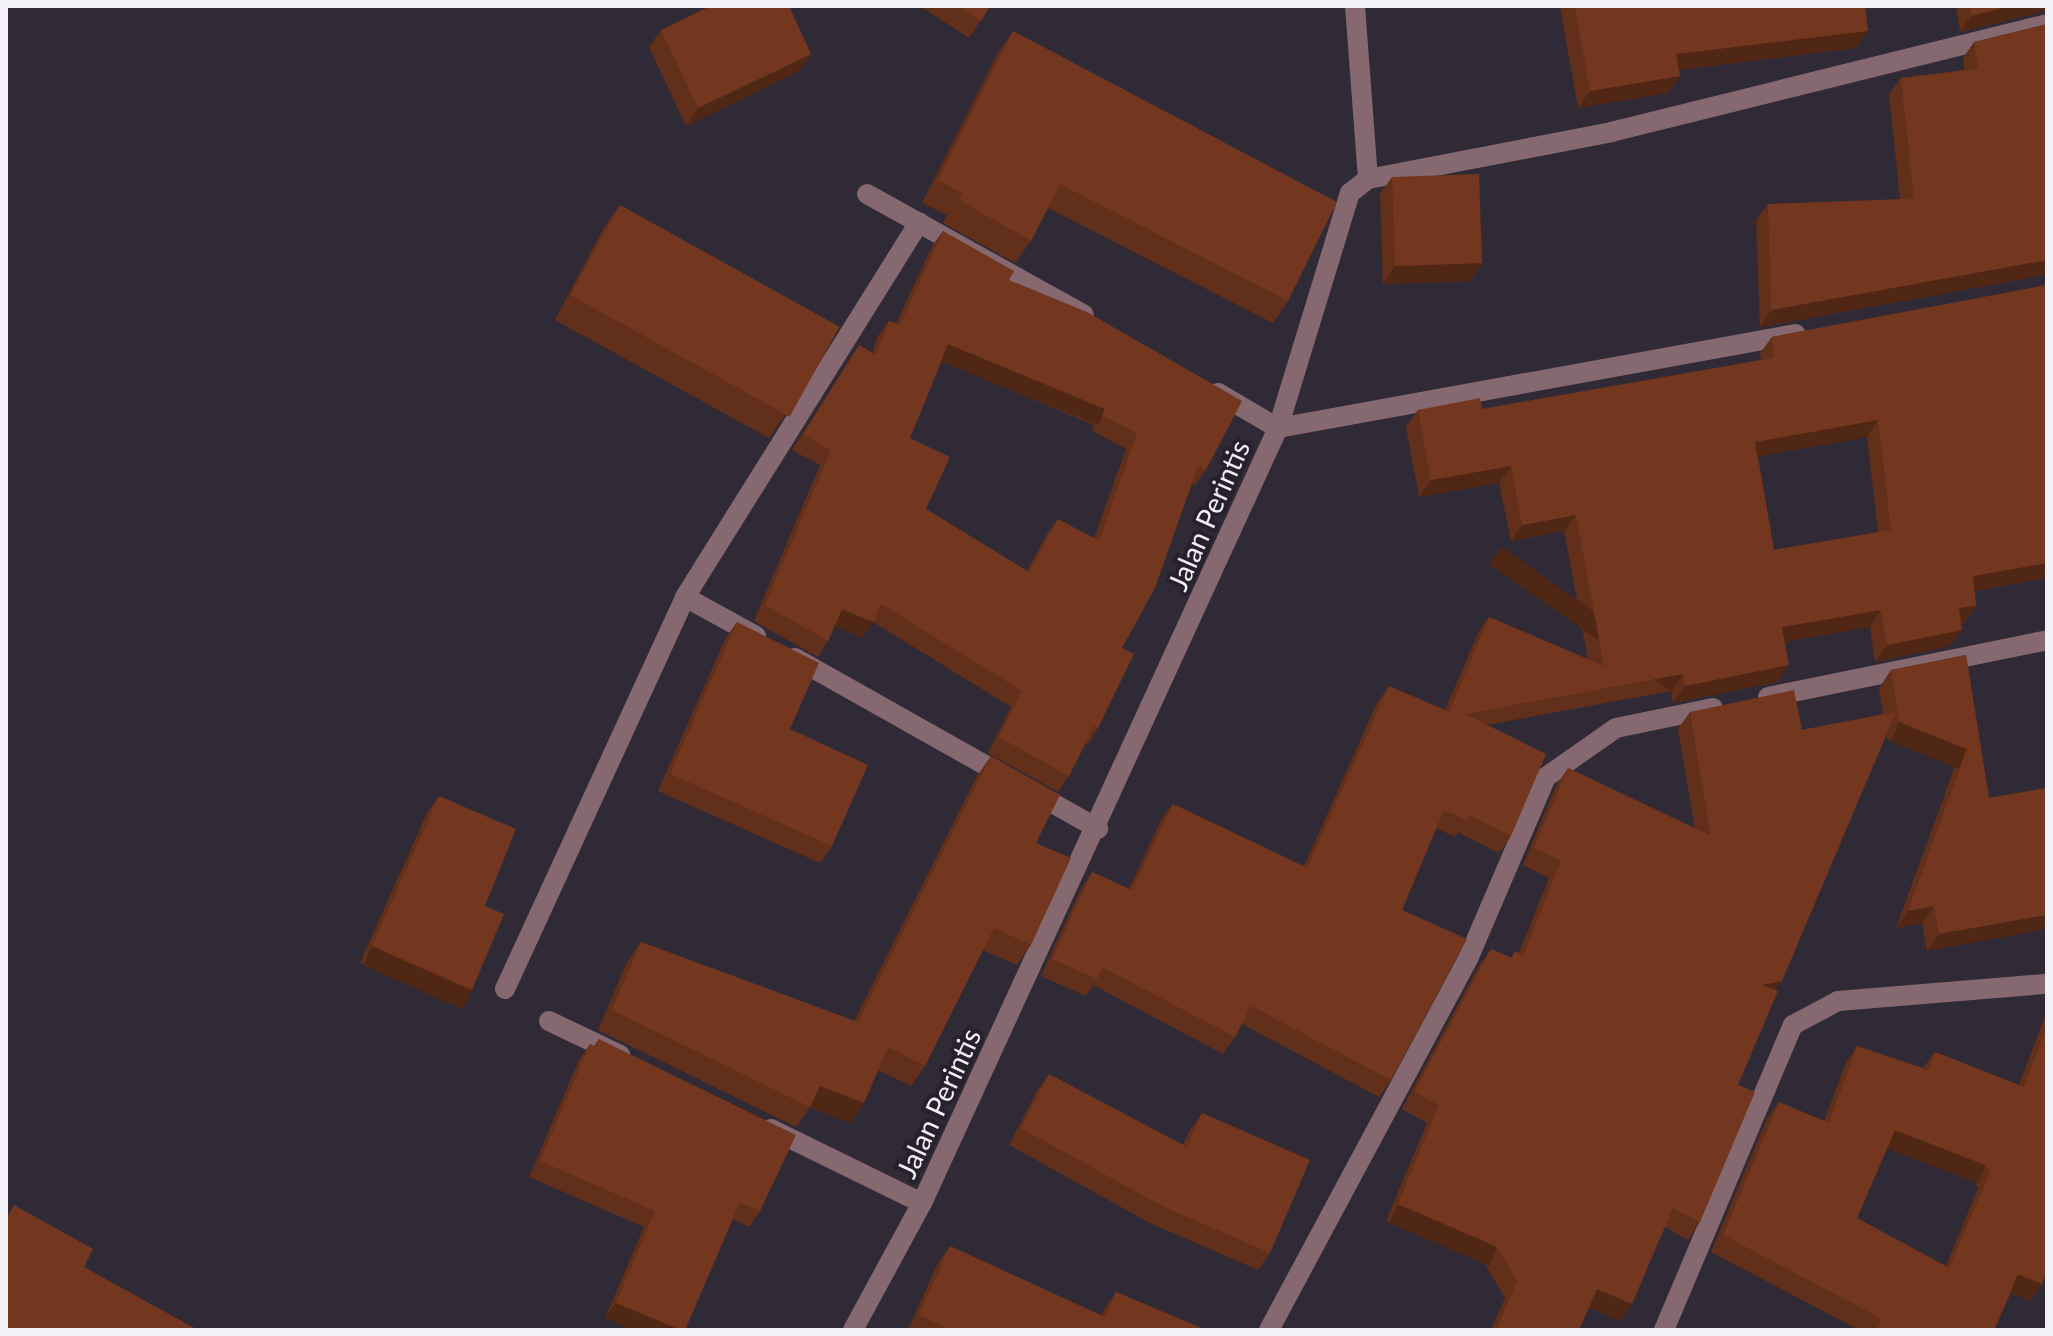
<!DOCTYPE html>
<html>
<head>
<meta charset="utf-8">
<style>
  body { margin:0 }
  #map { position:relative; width:2053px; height:1336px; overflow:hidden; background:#302a36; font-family:Lato,sans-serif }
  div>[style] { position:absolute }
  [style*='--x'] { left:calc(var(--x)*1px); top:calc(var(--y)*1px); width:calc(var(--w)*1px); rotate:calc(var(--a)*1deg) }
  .minor>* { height:20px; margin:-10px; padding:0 10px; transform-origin:10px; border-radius:10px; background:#866870 }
  .wall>* { inset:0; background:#622f1a }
  .shaded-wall>* { inset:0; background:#502615; transform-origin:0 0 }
  .building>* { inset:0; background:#72371e; transform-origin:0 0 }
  span { translate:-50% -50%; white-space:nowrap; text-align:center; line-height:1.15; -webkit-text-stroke:8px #26212c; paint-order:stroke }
  .street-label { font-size:28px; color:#f4f0f8 }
  .frame { position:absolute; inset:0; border:8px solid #f4f0f8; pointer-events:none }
</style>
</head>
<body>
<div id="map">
  <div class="minor">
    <i style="--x:1355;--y:6;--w:173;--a:85.7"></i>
    <i style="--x:867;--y:194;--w:248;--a:29.1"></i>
    <i style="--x:1218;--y:393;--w:69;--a:30.3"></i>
    <i style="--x:1278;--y:428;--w:246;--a:-73"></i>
    <i style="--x:1350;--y:193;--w:23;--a:-38"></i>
    <i style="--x:1368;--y:179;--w:248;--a:-10.9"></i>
    <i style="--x:1611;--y:132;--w:449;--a:-13.9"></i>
    <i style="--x:756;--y:636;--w:81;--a:-151.2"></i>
    <i style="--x:685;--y:597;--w:442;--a:-58"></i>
    <i style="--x:795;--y:658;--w:348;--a:29.4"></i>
    <i style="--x:1768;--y:697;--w:285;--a:-11.5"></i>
    <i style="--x:505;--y:989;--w:431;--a:-65.3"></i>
    <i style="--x:549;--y:1021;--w:79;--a:25.6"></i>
    <i style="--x:771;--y:1129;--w:168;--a:26.1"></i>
    <i style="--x:853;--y:1330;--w:145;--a:-61.5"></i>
    <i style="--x:922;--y:1203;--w:853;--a:-65.33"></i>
    <i style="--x:1278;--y:428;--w:526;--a:-10.29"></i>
    <i style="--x:1269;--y:1330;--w:421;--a:-61.8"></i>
    <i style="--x:1468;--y:959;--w:198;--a:-66.8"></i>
    <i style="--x:1546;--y:777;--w:85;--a:-35"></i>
    <i style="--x:1616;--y:728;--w:99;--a:-11.7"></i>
    <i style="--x:1664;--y:1330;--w:331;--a:-67.1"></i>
    <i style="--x:1793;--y:1025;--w:51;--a:-28.1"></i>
    <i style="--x:1838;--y:1001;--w:210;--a:-4.7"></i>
  </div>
  <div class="wall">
    <i style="clip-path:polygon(920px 6px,990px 6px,969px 38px)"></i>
    <i style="clip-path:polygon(1560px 6px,1865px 6px,1856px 48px,1679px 70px,1680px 76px,1668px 93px,1578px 108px)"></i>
    <i style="clip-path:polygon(1956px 6px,2047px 6px,2045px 11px,1960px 32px)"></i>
    <i style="clip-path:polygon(2047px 24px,2047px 276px,2045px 275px,1760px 327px,1756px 220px,1768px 204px,1900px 199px,1889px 94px,1901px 78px,1964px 70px,1963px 58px,1974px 42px)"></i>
    <i style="clip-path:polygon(661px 30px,811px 54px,799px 71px,686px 126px,649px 47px)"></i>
    <i style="clip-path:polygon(1013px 31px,1288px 301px,1273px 323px,1048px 208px,1031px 241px,1015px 263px,943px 223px,947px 215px,922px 203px,998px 53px)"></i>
    <i style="clip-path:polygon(1392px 177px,1482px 263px,1470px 281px,1383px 284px,1380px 194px)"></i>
    <i style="clip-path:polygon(620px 205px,786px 414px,769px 438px,555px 320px,603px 229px)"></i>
    <i style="clip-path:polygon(evenodd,943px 231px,1009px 280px,1206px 470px,1195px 485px,1192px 484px,1122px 648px,1098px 728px,1088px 744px,1086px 743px,1069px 776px,1058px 792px,988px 753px,1011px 707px,873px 622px,862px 638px,835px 626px,828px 641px,818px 657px,754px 621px,820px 465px,792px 450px,859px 345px,872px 353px,878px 336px,889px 321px,896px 324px,932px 246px,943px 231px,942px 361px,1094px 425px,1091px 430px,1126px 449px,1094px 538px,1058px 519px,1047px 534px,1027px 571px,926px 509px,910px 438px,942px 361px)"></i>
    <i style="clip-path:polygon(evenodd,2047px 285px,2047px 578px,1975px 591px,1976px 606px,1965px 623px,1961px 623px,1950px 646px,1875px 662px,1870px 627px,1784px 642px,1777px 682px,1673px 703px,1671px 691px,1486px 725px,1511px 836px,1499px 853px,1458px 832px,1455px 837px,1436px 828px,1402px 910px,1391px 1080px,1379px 1097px,1242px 1024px,1235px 1037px,1223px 1054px,1093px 985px,1086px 996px,1041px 976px,1081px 889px,1092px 872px,1129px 889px,1161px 820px,1173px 804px,1304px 866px,1377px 703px,1389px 686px,1445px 710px,1478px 633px,1489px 617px,1588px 659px,1564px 531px,1511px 541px,1499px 483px,1419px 497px,1406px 427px,1418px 410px,1482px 409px,1761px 360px,1760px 353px,1772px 337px,2047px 285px,1867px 437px,1878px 532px,1774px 550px,1758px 456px,1867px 437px)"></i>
    <i style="clip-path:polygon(737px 622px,790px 729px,832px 846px,820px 863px,658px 791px,725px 639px)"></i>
    <i style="clip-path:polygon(1966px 655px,1989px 798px,2047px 788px,1927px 951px,1922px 923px,1896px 928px,1955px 766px,1887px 739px,1887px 734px,1776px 990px,1738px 1085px,1700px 1222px,1688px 1240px,1665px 1227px,1621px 1321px,1589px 1308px,1579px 1330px,1491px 1330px,1505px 1298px,1485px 1264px,1386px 1221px,1427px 1123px,1402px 1109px,1479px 966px,1491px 949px,1511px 958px,1515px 951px,1519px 953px,1549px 878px,1523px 865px,1556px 786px,1568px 768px,1695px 828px,1678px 729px,1690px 712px,1802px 730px,1883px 714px,1879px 688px,1891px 670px)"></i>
    <i style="clip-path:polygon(991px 756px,1036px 843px,1031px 945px,1017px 965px,983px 950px,925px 1066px,911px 1086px,878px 1070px,864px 1103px,850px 1123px,810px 1107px,796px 1127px,598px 1030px,627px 962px,641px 942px,854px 1021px,977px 776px)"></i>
    <i style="clip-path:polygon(439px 796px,485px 906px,472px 990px,460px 1007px,360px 963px,427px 813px)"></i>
    <i style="clip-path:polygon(evenodd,2047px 1011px,2047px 1271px,2042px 1284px,2030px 1301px,2011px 1293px,1994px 1330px,1859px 1330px,1711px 1252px,1767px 1119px,1779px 1102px,1824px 1121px,1846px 1063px,1857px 1046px,1923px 1068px,1935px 1052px,2019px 1085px,2047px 1011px,1887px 1148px,1974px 1181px,1978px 1188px,1946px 1266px,1857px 1218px,1887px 1148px)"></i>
    <i style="clip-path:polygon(599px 1039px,760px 1211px,749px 1227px,733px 1219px,685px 1330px,633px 1330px,605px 1318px,644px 1227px,529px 1177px,579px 1060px,590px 1044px,594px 1046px)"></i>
    <i style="clip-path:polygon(1049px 1074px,1183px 1145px,1190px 1130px,1202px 1113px,1270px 1253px,1258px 1270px,1150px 1223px,1009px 1145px,1037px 1091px)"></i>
    <i style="clip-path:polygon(950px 1246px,1101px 1316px,1104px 1309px,1116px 1292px,1206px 1330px,908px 1330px,938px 1263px)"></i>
  </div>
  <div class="shaded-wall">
    <i style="clip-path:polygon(2010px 6px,2047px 6px,2047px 12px,2045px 11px,1960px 32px,1971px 16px)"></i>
    <i style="clip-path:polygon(1868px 31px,1856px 48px,1664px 72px,1676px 54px)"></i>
    <i style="clip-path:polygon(811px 54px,799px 71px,686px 126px,698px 108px)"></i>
    <i style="clip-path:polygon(1680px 76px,1668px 93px,1578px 108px,1590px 91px)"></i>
    <i style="clip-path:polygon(2047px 260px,2047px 276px,2045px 275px,1760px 327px,1771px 310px)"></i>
    <i style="clip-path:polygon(1482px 263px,1470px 281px,1383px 284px,1395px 266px)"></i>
    <i style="left:948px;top:344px;width:170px;height:19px;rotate:22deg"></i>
    <i style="clip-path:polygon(1878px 420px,1867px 437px,1743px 459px,1755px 442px)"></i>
    <i style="clip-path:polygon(1511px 466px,1499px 483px,1419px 497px,1431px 480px)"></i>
    <i style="clip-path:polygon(1576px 515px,1564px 531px,1511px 541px,1522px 525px)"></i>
    <i style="clip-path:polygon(2047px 563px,2047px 578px,1961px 593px,1973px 576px)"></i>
    <i style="clip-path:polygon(1976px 606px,1965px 623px,1947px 625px,1959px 608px)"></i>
    <i style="clip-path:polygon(842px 609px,873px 622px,862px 638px,832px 625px)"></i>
    <i style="clip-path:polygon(1881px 610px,1870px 627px,1770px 644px,1782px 627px)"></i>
    <i style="clip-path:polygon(1962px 630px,1950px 646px,1875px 662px,1887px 645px)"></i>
    <i style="clip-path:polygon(1789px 665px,1777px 682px,1673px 703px,1685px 686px)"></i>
    <i style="left:1683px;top:674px;width:21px;height:222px;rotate:125deg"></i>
    <i style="left:1899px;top:722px;width:73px;height:21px;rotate:22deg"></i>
    <i style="clip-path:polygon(1934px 906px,1922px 923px,1896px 928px,1908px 911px)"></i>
    <i style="clip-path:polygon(2047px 915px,2047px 929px,1927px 951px,1939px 934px)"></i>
    <i style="left:372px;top:946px;width:109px;height:21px;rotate:24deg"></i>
    <i style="clip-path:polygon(1782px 981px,1770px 998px,1762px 985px)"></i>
    <i style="clip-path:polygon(820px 1086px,864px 1103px,850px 1123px,806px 1106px)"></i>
    <i style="left:1895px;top:1130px;width:97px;height:20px;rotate:21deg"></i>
    <i style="left:1398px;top:1204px;width:108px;height:21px;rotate:23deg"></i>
    <i style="clip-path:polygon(2018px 1274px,2042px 1284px,2030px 1301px,2007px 1291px)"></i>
    <i style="clip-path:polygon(1597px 1289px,1632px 1304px,1621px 1321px,1585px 1306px)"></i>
    <i style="clip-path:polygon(616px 1303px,681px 1330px,633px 1330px,605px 1318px)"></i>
  </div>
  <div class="building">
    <i style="clip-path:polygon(711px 6px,789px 6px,811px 54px,698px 108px,661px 30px)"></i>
    <i style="clip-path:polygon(958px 6px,990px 6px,981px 21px)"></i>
    <i style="clip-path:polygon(1575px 6px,1865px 6px,1868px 31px,1676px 54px,1680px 76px,1590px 91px)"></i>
    <i style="clip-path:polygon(1970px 6px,2010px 6px,1971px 16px)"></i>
    <i style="clip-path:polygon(2047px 24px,2047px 260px,1771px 310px,1768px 204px,1914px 199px,1901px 78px,1978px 69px,1974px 42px)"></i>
    <i style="clip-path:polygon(1013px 31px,1337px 202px,1288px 301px,1060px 184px,1031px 241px,959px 200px,962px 193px,938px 180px)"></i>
    <i style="left:1479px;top:174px;width:89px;height:87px;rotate:88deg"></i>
    <i style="left:620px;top:205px;width:251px;height:103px;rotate:29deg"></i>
    <i style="clip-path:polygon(evenodd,943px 231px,1014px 271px,1009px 280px,1087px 312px,1242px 401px,1206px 470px,1198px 466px,1155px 588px,1122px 648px,1134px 654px,1098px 728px,1094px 726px,1069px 776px,999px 737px,1022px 691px,881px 604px,873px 622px,842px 609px,828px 641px,765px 605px,831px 450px,803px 435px,859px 345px,876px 355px,889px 321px,900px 325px,943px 231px,948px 344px,1105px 409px,1102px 415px,1137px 433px,1099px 541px,1058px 519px,1029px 572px,926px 509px,950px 457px,910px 438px,948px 344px)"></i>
    <i style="clip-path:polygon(evenodd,2047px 285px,2047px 563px,1973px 576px,1976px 606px,1959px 608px,1962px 630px,1887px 645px,1881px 610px,1782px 627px,1789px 665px,1685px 686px,1683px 674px,1465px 714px,1546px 754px,1511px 836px,1469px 815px,1467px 820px,1444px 810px,1402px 910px,1467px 939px,1391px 1080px,1251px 1006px,1235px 1037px,1102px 967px,1097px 979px,1052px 959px,1092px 872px,1132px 890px,1173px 804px,1307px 868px,1389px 686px,1449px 712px,1489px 617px,1604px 666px,1576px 515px,1522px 525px,1511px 466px,1431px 480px,1418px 410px,1480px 398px,1482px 409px,1773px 358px,1772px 337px,2047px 285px,1878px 420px,1891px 530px,1774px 550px,1755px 442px,1878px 420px)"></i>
    <i style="clip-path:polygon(737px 622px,819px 663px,790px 729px,868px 765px,832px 846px,670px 774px)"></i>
    <i style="clip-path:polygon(1966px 655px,1989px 798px,2047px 788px,2047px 915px,1939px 934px,1934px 906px,1908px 911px,1967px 749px,1899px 722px,1891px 670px)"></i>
    <i style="clip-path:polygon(1794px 690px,1802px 730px,1896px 712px,1782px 981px,1762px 985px,1778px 991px,1738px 1085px,1755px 1092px,1700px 1222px,1673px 1208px,1632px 1304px,1597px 1289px,1579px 1330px,1496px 1330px,1517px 1281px,1497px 1247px,1398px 1204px,1439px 1105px,1414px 1092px,1491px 949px,1512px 958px,1515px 951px,1523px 955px,1561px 861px,1534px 848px,1568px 768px,1711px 836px,1690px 712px)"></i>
    <i style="clip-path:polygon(991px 756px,1060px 795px,1036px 843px,1071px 858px,1031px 945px,994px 928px,925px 1066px,888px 1047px,864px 1103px,820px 1086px,810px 1107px,612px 1010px,641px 942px,858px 1022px)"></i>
    <i style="clip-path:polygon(439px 796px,516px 829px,485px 906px,504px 914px,472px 990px,372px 946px)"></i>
    <i style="clip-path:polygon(evenodd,2047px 1025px,2047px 1271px,2042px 1284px,2018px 1274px,1994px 1330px,1877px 1330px,1882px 1319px,1723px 1235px,1779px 1102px,1829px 1123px,1857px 1046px,1928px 1070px,1935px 1052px,2024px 1087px,2047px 1025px,1895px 1130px,1985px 1165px,1990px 1172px,1949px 1268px,1857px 1218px,1895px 1130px)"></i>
    <i style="clip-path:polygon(599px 1039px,796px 1135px,760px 1211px,740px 1202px,685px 1330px,681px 1330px,616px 1303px,655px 1211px,540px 1161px,590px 1044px,595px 1047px)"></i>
    <i style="clip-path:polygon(1049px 1074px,1187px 1147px,1202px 1113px,1310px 1160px,1270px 1253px,1162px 1206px,1021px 1128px)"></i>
    <i style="clip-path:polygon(14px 1205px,93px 1249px,84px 1267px,198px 1330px,6px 1330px,6px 1220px)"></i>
    <i style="clip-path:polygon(950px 1246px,1105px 1317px,1116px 1292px,1206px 1330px,950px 1330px,919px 1315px)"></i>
  </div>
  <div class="street-label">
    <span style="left:1208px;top:515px;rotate:-66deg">Jalan Perintis</span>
    <span style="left:938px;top:1103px;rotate:-65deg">Jalan Perintis</span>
  </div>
  <div class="frame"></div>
</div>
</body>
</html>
